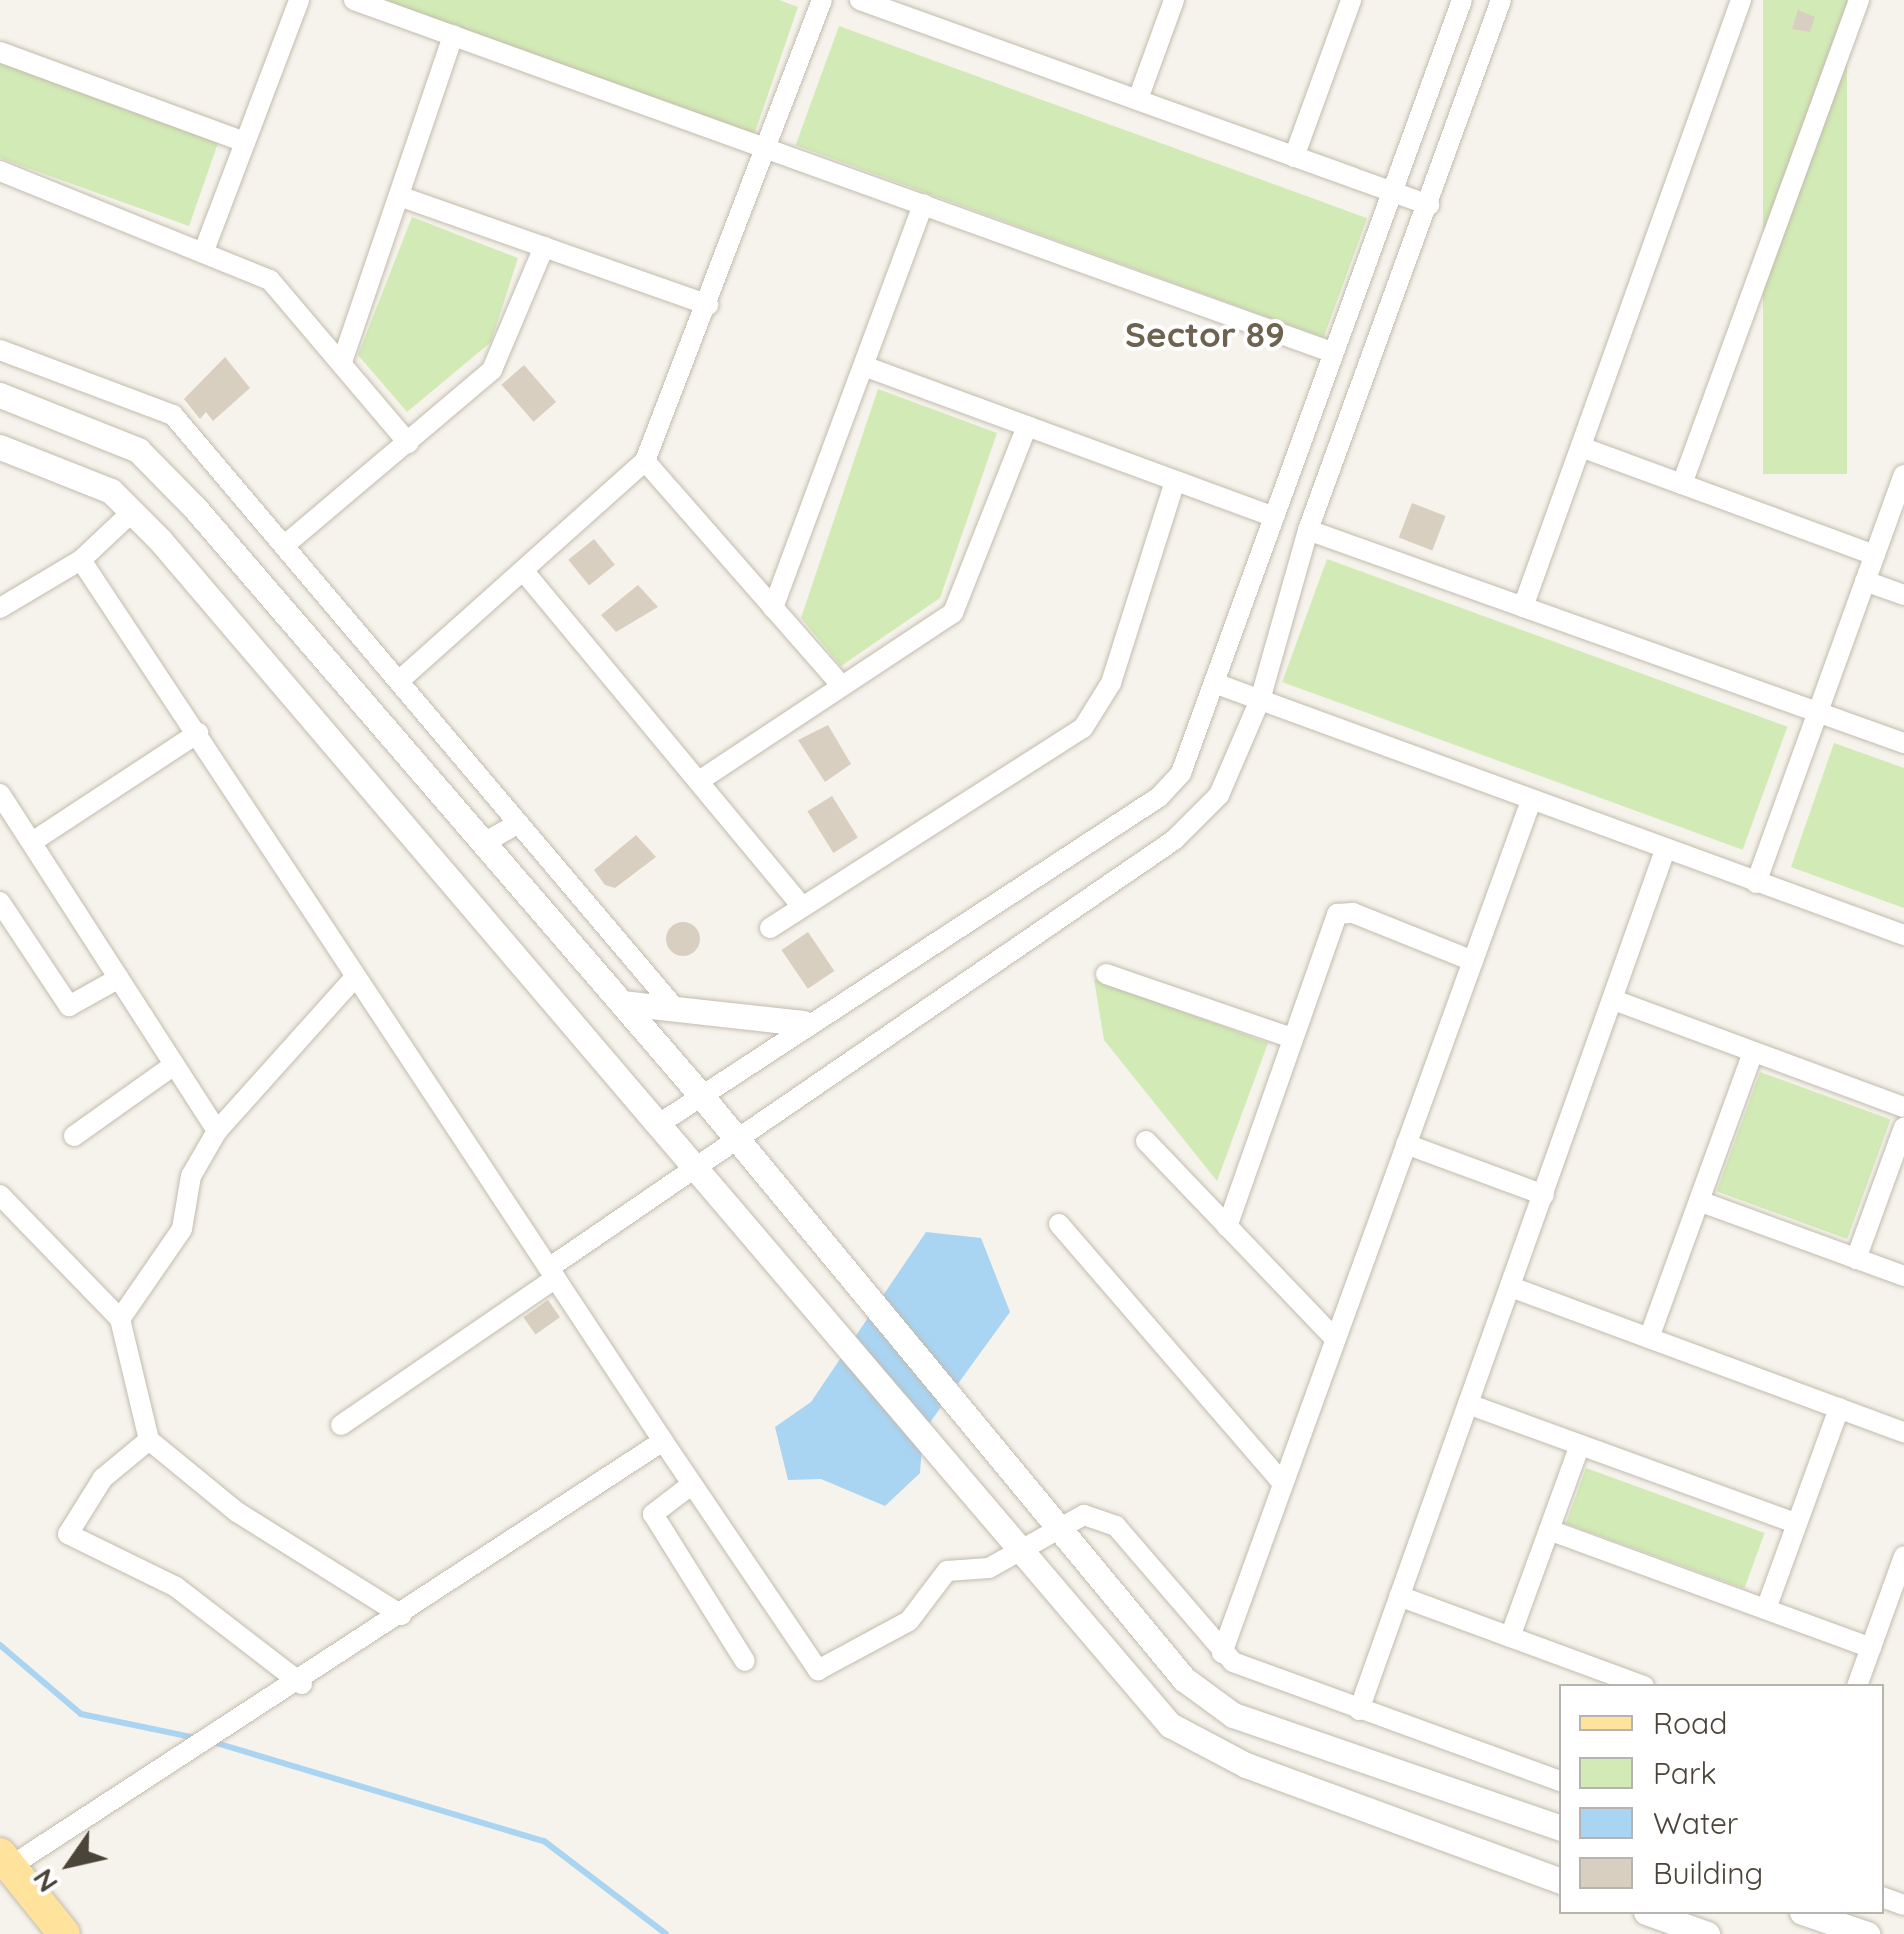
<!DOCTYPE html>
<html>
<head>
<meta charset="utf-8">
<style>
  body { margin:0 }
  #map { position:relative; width:1904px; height:1934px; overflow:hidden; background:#f6f3ec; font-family:Quicksand,sans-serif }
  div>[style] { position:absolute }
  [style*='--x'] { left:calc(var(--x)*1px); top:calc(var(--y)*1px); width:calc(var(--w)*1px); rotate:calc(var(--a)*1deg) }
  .green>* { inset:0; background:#d2eab5; transform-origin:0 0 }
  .water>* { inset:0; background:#a9d4f2 }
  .stream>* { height:6px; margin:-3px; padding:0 3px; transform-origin:3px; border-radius:3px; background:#a9d4f2 }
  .building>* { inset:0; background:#d8cfc1; transform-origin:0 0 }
  .round { border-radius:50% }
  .roads { filter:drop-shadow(0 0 2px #c2bbae) drop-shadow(0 0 2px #c2bbae) }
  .minor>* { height:20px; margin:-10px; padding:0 10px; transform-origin:10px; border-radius:10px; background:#fff }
  .tertiary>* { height:25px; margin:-12.5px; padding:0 12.5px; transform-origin:12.5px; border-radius:12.5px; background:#fff }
  .primary>* { height:32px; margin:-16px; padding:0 16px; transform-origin:16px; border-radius:16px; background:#ffe39c }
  span { translate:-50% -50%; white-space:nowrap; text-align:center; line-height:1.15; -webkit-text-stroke:8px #fff; paint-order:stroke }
  .district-label { font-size:35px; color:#6e6250; font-weight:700 }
  .legend { position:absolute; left:1559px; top:1684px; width:325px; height:230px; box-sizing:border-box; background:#fff; border:2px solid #b7b4b0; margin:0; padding:12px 18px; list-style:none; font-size:30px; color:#4b4439 }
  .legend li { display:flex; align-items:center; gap:20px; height:50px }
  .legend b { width:50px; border:2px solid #b7b4b0 }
  .north { position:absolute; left:20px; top:1814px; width:100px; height:100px; -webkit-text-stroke:8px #fff; paint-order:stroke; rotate:236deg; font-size:28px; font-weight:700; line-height:40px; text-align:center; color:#4b4439 }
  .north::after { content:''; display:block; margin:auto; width:35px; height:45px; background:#4b4439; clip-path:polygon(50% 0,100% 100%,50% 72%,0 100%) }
</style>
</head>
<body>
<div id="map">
  <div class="green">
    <i style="clip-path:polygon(383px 0,779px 0,798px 7px,753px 138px)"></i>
    <i style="left:1763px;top:0;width:84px;height:474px"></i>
    <i style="left:839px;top:26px;width:562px;height:127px;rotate:20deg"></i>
    <i style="clip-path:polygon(0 63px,218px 143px,189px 226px,0 158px)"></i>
    <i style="clip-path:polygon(412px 217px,518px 258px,491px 342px,407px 412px,358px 355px)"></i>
    <i style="clip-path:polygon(878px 389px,997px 433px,940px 598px,841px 666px,801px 618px)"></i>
    <i style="left:1327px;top:559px;width:490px;height:131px;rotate:20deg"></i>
    <i style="clip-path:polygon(1834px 743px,1904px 768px,1904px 908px,1791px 867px)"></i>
    <i style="clip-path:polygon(1094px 979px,1268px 1043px,1217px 1181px,1104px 1040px)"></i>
    <i style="left:1760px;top:1072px;width:139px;height:127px;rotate:20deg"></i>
    <i style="left:1586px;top:1468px;width:190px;height:59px;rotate:20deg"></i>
  </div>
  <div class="water">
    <i style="clip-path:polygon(926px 1232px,981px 1238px,1010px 1312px,923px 1432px,920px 1473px,885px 1506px,821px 1479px,788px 1480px,775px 1427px,811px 1402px)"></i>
  </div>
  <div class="stream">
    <i style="--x:0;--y:1645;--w:106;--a:40.4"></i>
    <i style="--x:81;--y:1714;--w:117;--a:11.8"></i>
    <i style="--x:213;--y:1742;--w:345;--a:16.7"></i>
    <i style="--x:544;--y:1841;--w:153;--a:37.3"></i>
  </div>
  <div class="building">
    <i style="clip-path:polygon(1798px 10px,1815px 17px,1810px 32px,1792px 29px)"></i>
    <i style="clip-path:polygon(225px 357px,250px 388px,213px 421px,206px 412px,200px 419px,184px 399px)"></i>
    <i style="left:524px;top:365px;width:49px;height:30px;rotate:49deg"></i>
    <i style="left:1412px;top:503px;width:36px;height:37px;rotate:21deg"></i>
    <i style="left:594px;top:539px;width:33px;height:33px;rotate:51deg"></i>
    <i style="clip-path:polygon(638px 585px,658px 607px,616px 632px,601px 615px)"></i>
    <i style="clip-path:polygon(828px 725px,851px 764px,825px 782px,798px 740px)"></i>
    <i style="left:832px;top:796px;width:49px;height:29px;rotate:58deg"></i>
    <i style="clip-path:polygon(636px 835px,656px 857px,615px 888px,605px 885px,594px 870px)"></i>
    <i class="round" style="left:666px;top:922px;width:34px;height:34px"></i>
    <i style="left:808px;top:932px;width:47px;height:32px;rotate:56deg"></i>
    <i style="left:548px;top:1300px;width:21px;height:30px;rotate:55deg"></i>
  </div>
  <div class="roads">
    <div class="minor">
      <i style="--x:354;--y:0;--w:1038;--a:19.81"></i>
      <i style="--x:860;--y:0;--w:605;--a:19.81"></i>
      <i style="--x:0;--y:52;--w:261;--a:20.2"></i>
      <i style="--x:1138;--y:99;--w:105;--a:-70"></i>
      <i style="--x:1294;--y:157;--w:167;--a:-70"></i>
      <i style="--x:0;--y:171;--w:291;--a:22"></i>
      <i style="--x:270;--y:280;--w:214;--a:49.7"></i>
      <i style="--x:399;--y:196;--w:328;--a:19.4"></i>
      <i style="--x:205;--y:248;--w:265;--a:-69.2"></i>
      <i style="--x:0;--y:350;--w:185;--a:20.6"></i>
      <i style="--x:173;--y:415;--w:776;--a:49.76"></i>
      <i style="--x:343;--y:359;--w:342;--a:-71.2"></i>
      <i style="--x:864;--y:366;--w:437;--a:20.2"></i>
      <i style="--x:1581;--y:447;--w:313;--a:20.2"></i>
      <i style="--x:645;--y:461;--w:298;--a:48.8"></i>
      <i style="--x:1682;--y:484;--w:515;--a:-69.91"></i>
      <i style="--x:1308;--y:530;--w:633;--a:19.67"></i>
      <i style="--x:285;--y:545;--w:271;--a:-40.2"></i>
      <i style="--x:492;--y:370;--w:134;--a:-67.1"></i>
      <i style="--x:81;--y:560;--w:70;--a:-43.3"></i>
      <i style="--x:526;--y:574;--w:429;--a:50.3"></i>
      <i style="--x:1865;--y:581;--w:41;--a:19.7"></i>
      <i style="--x:1523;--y:607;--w:645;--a:-70.24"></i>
      <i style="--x:0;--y:608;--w:94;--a:-30.7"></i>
      <i style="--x:81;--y:560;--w:1056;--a:56.55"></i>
      <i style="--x:663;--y:1441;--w:778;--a:146.9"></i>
      <i style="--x:773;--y:608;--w:431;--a:-69.6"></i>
      <i style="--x:400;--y:680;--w:329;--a:-41.8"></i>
      <i style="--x:645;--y:461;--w:494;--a:-69"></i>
      <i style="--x:1217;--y:684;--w:731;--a:20.07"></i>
      <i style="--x:702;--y:779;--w:301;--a:-33.5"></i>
      <i style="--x:953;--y:613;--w:201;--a:-68.4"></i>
      <i style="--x:0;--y:794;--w:401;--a:57.2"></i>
      <i style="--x:32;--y:842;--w:199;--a:-33.3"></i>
      <i style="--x:484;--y:843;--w:39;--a:-30"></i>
      <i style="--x:1756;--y:883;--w:434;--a:-70.1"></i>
      <i style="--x:0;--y:902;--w:125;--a:56.4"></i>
      <i style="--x:69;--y:1006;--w:57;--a:-29.2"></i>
      <i style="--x:770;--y:928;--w:371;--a:-32.6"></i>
      <i style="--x:1083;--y:728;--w:53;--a:-58.1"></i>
      <i style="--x:1111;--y:683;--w:212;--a:-72.4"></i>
      <i style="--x:1106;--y:974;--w:197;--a:19"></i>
      <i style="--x:1614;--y:1000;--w:309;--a:20.3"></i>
      <i style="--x:659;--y:1124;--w:597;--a:-33.18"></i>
      <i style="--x:1159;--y:797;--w:33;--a:-47"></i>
      <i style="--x:1181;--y:773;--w:822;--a:-70.02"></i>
      <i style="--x:74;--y:1136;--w:123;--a:-35.4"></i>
      <i style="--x:1146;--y:1141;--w:274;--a:46.3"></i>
      <i style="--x:1406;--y:1144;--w:147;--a:20.3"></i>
      <i style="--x:0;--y:1195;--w:173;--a:45.9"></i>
      <i style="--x:120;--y:1319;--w:124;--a:76.5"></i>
      <i style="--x:149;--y:1440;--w:114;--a:39.3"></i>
      <i style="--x:237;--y:1512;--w:194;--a:32.1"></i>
      <i style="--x:1699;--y:1201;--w:218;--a:20.1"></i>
      <i style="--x:1059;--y:1224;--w:341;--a:49.2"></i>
      <i style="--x:1227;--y:1227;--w:332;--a:-70.6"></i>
      <i style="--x:1337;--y:914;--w:16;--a:-4"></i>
      <i style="--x:1353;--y:913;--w:129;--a:21.8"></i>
      <i style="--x:1856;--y:1259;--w:140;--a:-70"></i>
      <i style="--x:549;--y:1268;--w:758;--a:-34.4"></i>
      <i style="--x:1174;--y:840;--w:64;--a:-45"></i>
      <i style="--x:1219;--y:795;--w:103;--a:-66.7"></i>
      <i style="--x:1260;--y:700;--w:177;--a:-74.2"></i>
      <i style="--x:1308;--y:530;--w:564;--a:-69.99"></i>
      <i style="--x:1511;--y:1287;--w:419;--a:20.3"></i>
      <i style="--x:120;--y:1319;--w:109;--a:-55.4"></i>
      <i style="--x:182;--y:1229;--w:54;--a:-80.4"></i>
      <i style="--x:191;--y:1176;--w:52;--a:-60"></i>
      <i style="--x:217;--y:1131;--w:207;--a:-48.1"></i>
      <i style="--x:1649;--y:1338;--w:304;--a:-70"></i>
      <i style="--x:1468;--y:1404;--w:350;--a:20"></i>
      <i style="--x:341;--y:1425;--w:260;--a:-34.4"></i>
      <i style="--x:149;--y:1440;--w:60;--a:140.4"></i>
      <i style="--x:103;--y:1478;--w:66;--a:122"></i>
      <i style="--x:68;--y:1534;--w:120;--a:26.1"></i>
      <i style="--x:176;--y:1587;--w:159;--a:37.6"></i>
      <i style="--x:663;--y:1441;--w:277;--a:55.9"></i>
      <i style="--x:818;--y:1670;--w:103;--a:-28.3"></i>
      <i style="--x:909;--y:1621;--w:63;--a:-52.8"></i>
      <i style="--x:947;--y:1571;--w:42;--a:-4.1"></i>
      <i style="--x:989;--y:1568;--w:109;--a:-29.2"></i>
      <i style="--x:1084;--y:1515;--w:34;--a:19"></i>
      <i style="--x:1116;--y:1526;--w:179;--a:49.3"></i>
      <i style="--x:1233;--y:1662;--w:350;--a:20"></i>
      <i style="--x:691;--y:1485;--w:48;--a:142.7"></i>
      <i style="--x:653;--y:1514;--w:173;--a:58"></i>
      <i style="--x:1549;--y:1530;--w:343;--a:20.1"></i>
      <i style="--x:1399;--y:1596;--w:261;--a:20.2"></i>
      <i style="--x:1766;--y:1609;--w:214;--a:-70"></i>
      <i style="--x:1510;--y:1637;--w:204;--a:-70"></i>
      <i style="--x:1222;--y:1653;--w:906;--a:-70.07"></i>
      <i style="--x:1857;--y:1686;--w:138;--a:-70.1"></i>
      <i style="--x:1359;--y:1710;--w:910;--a:-70.41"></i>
      <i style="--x:1882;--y:1897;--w:23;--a:20"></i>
    </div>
    <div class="tertiary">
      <i style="--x:0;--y:395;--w:149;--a:21.7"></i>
      <i style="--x:138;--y:450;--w:81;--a:45.5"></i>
      <i style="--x:195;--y:508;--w:772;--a:49.25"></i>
      <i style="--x:699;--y:1093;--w:761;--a:50.39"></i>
      <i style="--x:1184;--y:1679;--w:61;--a:36.3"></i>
      <i style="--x:1233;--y:1715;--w:348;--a:19"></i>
      <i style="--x:0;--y:447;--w:119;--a:21.6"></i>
      <i style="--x:111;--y:491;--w:69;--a:45"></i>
      <i style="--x:160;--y:540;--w:1557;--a:49.56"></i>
      <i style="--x:1170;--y:1725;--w:86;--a:27.8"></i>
      <i style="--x:1246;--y:1765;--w:337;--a:20.2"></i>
      <i style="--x:622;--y:1003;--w:182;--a:6.3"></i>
      <i style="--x:1646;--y:1912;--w:65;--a:19.8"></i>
      <i style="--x:1802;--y:1912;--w:69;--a:18.7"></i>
    </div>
    <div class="primary">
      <i style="--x:0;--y:1854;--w:102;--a:51.3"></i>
    </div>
  </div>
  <div class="district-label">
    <span style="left:1205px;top:334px">Sector 89</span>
  </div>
  <ul class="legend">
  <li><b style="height:12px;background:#ffe39c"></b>Road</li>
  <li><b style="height:28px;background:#d2eab5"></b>Park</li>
  <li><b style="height:28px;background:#a9d4f2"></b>Water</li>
  <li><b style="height:28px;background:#d8cfc1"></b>Building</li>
  </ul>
  <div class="north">N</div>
</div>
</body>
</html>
